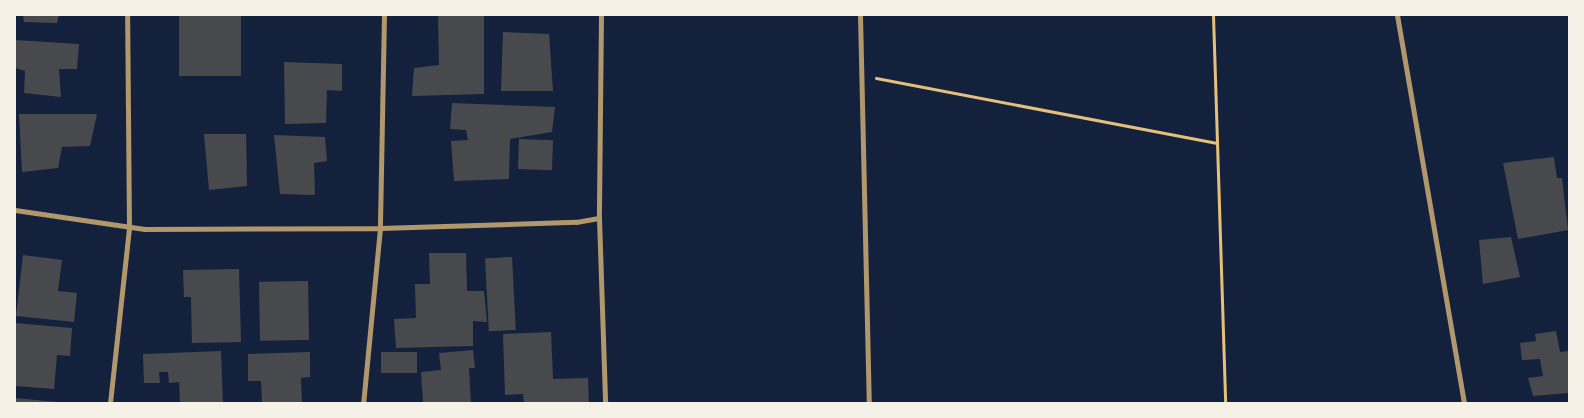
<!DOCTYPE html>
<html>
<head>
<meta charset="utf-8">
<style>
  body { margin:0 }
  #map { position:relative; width:1584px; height:418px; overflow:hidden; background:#14213d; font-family:Roboto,sans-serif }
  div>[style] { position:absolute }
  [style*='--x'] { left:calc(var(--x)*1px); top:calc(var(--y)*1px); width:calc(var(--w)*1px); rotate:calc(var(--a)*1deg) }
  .building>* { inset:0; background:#48494c; transform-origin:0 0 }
  .path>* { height:3px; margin:-1.5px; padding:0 1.5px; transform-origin:1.5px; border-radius:1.5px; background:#e5c07b }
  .minor>* { height:5px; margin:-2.5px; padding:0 2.5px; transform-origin:2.5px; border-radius:2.5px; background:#b1986c }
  span { translate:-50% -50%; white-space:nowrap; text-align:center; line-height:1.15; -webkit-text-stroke:4px #f6f1e7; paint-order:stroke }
  .frame { position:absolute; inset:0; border:16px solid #f6f1e7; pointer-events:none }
</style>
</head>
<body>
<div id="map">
  <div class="building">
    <i style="clip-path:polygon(23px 15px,59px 15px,57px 23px,24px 22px)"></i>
    <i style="left:179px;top:15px;width:62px;height:61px"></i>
    <i style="clip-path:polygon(438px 15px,484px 15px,484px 94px,412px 96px,414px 68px,439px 65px)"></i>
    <i style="clip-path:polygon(503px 32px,549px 34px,553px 91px,501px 91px)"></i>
    <i style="clip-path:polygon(15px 40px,79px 44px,77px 69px,59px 69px,61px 97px,24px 93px,25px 71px,15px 68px)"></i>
    <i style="clip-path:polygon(284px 62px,342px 64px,342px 91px,327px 90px,326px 123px,285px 124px)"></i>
    <i style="clip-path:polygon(452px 103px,555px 107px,552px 132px,510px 139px,509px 179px,454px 181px,451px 141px,468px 140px,466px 130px,450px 129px)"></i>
    <i style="clip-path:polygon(19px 114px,97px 114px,90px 146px,62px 147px,58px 168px,22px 172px)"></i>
    <i style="clip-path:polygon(204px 134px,246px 134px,247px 186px,209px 190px)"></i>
    <i style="clip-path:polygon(274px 135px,325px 137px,327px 161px,314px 163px,315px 195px,280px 194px)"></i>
    <i style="left:519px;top:139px;width:34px;height:30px;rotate:2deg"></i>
    <i style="clip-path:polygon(1554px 157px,1557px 178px,1562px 178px,1568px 230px,1518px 239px,1503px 163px)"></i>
    <i style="clip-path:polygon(1511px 237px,1520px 277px,1483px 284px,1479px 240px)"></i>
    <i style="clip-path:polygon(429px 253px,466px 253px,467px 291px,484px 291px,487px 322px,473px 321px,473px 346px,396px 348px,394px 319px,416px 318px,415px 284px,430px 284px)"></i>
    <i style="clip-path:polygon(23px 255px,62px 260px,58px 291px,77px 293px,74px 322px,16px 316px)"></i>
    <i style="left:512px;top:257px;width:73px;height:27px;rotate:87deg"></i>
    <i style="clip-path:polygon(239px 269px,241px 342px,192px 343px,191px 297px,184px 297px,183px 270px)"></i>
    <i style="left:308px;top:281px;width:59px;height:49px;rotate:89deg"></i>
    <i style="clip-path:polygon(15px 323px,72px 328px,70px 356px,57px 355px,54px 389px,15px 386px)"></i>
    <i style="clip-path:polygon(1556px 331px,1560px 352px,1569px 351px,1569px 393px,1533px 396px,1528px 378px,1543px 376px,1540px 359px,1522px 360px,1520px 343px,1536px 341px,1535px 334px)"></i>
    <i style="clip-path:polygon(551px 332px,553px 379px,588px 378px,589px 403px,524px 403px,523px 394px,505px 395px,503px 334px)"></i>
    <i style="clip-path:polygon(473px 350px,475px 368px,469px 368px,471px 403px,423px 403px,421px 372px,441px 370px,439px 353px)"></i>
    <i style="clip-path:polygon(221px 351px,223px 403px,180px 403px,179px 382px,169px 383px,168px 372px,159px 372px,160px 383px,144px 383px,143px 354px)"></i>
    <i style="clip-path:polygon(310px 352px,310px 377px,301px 378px,302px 403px,262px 403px,261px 381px,248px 381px,248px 354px)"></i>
    <i style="left:381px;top:352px;width:36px;height:21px"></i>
    <i style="clip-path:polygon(15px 398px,57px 402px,57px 403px,15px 403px)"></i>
  </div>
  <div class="path">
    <i style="--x:1213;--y:15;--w:388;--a:88.2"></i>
    <i style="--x:876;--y:78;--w:347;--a:10.8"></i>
  </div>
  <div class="minor">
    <i style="--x:384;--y:15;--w:213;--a:91.1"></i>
    <i style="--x:380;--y:228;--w:196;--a:-1.8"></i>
    <i style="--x:576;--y:222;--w:23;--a:-10"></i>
    <i style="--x:601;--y:15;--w:203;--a:90.6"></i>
    <i style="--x:599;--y:218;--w:185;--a:88.1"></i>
    <i style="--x:860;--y:15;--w:388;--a:88.7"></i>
    <i style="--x:1397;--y:15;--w:394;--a:80.2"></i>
    <i style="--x:15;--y:210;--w:131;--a:8.3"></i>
    <i style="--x:145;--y:229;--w:235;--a:-0.2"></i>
    <i style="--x:380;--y:228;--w:176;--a:95.5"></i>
    <i style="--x:110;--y:403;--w:176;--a:-83.8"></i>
    <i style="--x:129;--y:228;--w:213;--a:-90.5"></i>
  </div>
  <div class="frame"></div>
</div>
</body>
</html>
